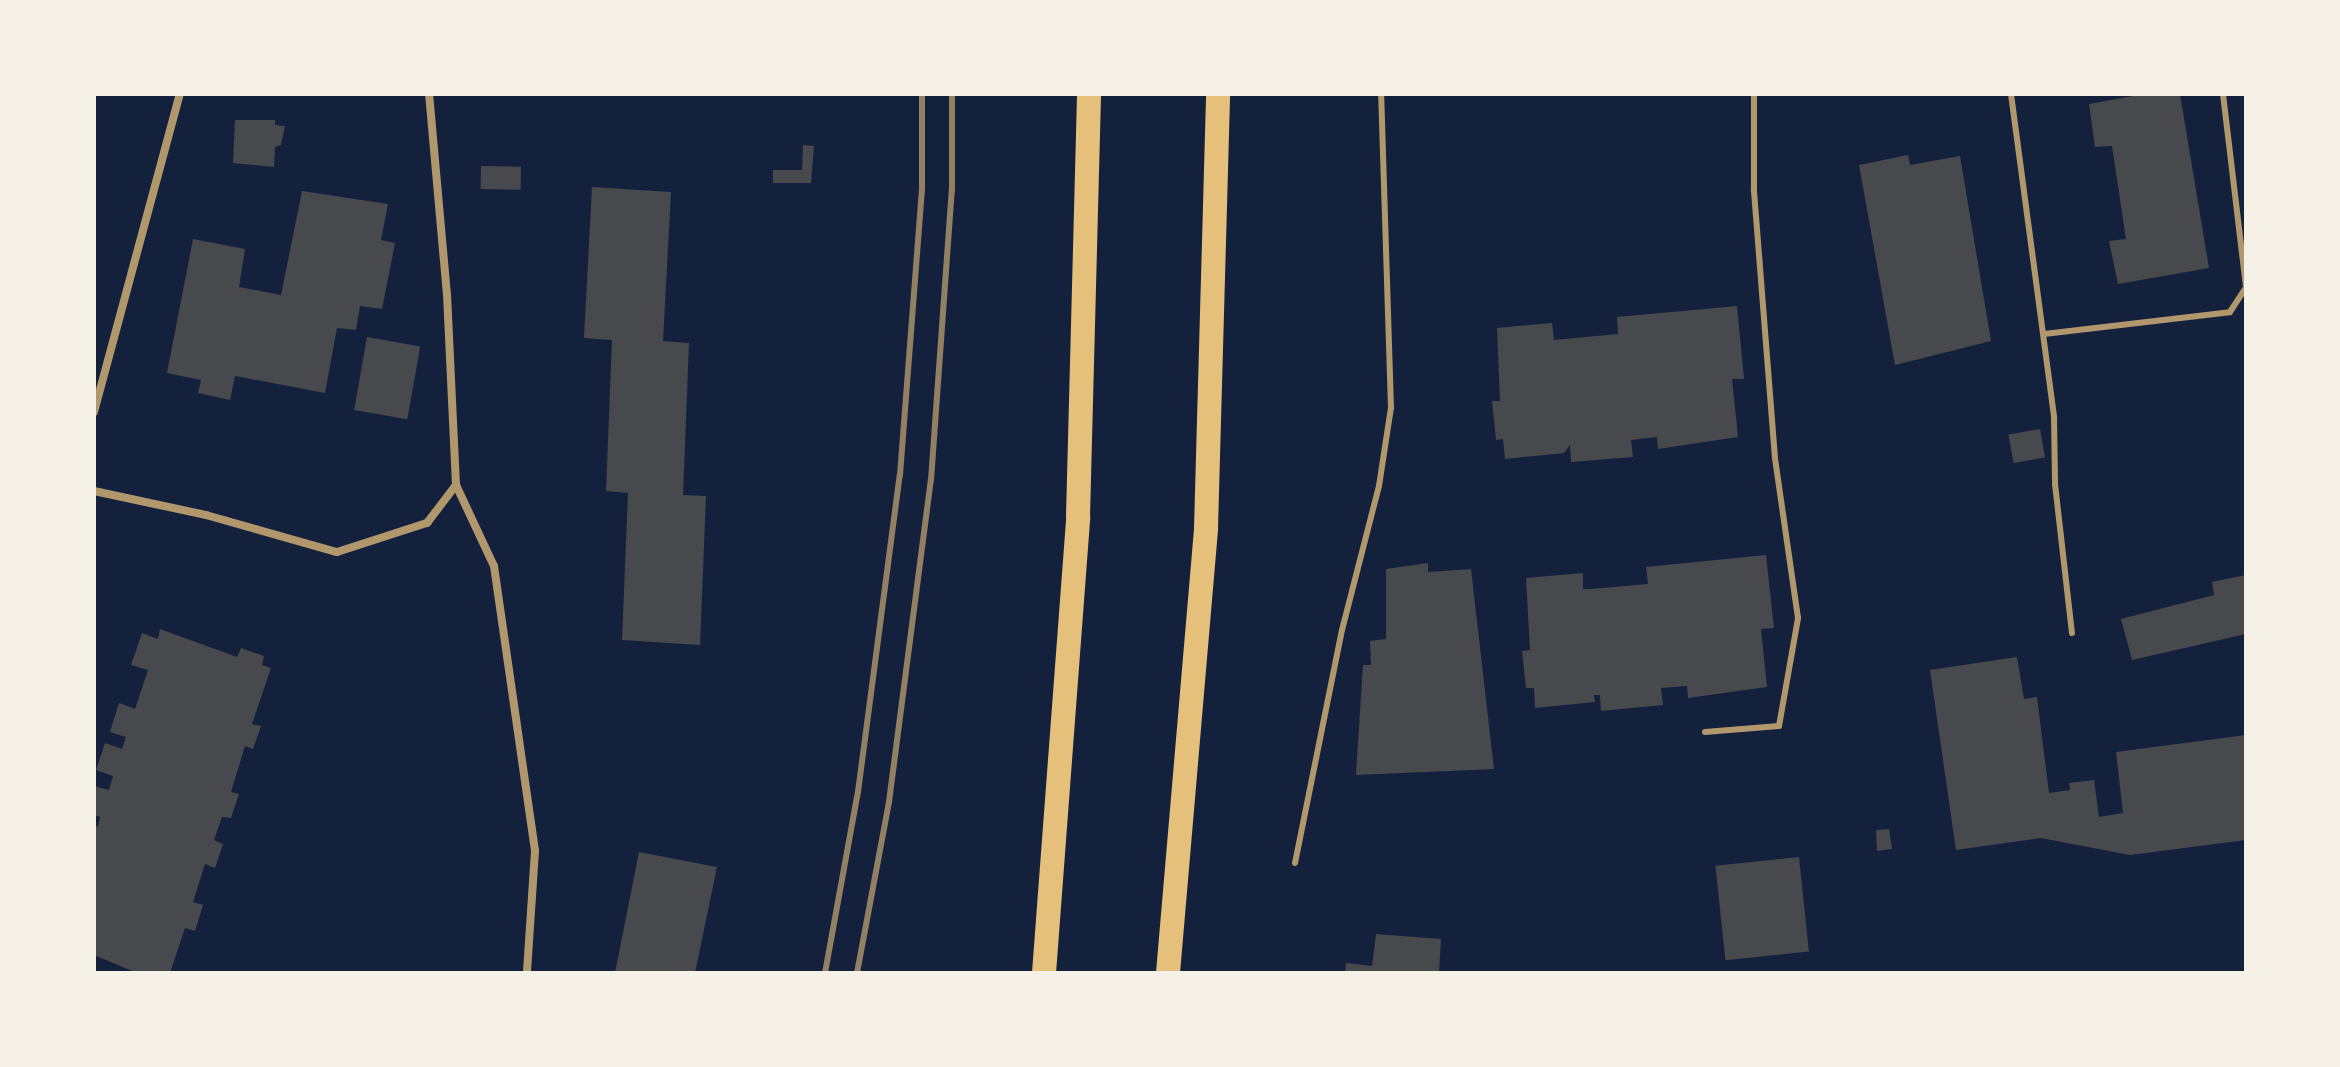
<!DOCTYPE html>
<html>
<head>
<meta charset="utf-8">
<style>
  body { margin:0 }
  #map { position:relative; width:2340px; height:1067px; overflow:hidden; background:#14213d; font-family:"PT Sans Narrow",sans-serif }
  div>[style] { position:absolute }
  [style*='--x'] { left:calc(var(--x)*1px); top:calc(var(--y)*1px); width:calc(var(--w)*1px); rotate:calc(var(--a)*1deg) }
  .building>* { inset:0; background:#48494c; transform-origin:0 0 }
  .service>* { height:6px; margin:-3px; padding:0 3px; transform-origin:3px; border-radius:3px; background:#b1986c }
  .minor>* { height:8px; margin:-4px; padding:0 4px; transform-origin:4px; border-radius:4px; background:#b1986c }
  .motorway>* { height:24px; margin:-12px; padding:0 12px; transform-origin:12px; border-radius:12px; background:#e5c07b }
  .rail>* { height:6px; margin:-3px; padding:0 3px; transform-origin:3px; border-radius:3px; background:#918062 }
  span { translate:-50% -50%; white-space:nowrap; text-align:center; line-height:1.15; -webkit-text-stroke:8px #f6f1e7; paint-order:stroke }
  .frame { position:absolute; inset:0; border:96px solid #f6f1e7; pointer-events:none }
</style>
</head>
<body>
<div id="map">
  <div class="building">
    <i style="clip-path:polygon(2144px 94px,2180px 94px,2209px 268px,2118px 284px,2109px 241px,2126px 239px,2112px 146px,2095px 147px,2089px 104px)"></i>
    <i style="clip-path:polygon(235px 120px,275px 120px,275px 125px,285px 126px,281px 145px,275px 147px,274px 167px,233px 163px)"></i>
    <i style="clip-path:polygon(803px 145px,814px 146px,811px 183px,773px 183px,773px 170px,802px 170px)"></i>
    <i style="clip-path:polygon(1908px 155px,1910px 165px,1960px 156px,1991px 341px,1895px 365px,1859px 165px)"></i>
    <i style="left:481px;top:166px;width:40px;height:23px;rotate:1deg"></i>
    <i style="clip-path:polygon(592px 187px,671px 192px,663px 341px,689px 343px,683px 495px,706px 496px,700px 645px,622px 640px,628px 493px,606px 491px,612px 340px,584px 338px)"></i>
    <i style="clip-path:polygon(302px 191px,388px 204px,381px 240px,395px 243px,382px 309px,360px 306px,356px 330px,337px 328px,325px 393px,235px 376px,230px 400px,198px 393px,201px 380px,167px 373px,193px 239px,245px 249px,239px 287px,281px 295px)"></i>
    <i style="clip-path:polygon(1737px 306px,1744px 379px,1732px 379px,1738px 437px,1658px 449px,1657px 437px,1631px 440px,1633px 457px,1571px 462px,1570px 445px,1564px 453px,1505px 459px,1503px 439px,1496px 440px,1492px 401px,1500px 401px,1497px 328px,1552px 323px,1554px 340px,1618px 334px,1617px 317px)"></i>
    <i style="left:367px;top:337px;width:54px;height:74px;rotate:10deg"></i>
    <i style="left:2040px;top:429px;width:29px;height:32px;rotate:80deg"></i>
    <i style="clip-path:polygon(1766px 555px,1774px 628px,1761px 629px,1767px 687px,1688px 698px,1687px 686px,1661px 688px,1663px 705px,1601px 711px,1600px 695px,1594px 695px,1595px 702px,1535px 708px,1534px 688px,1526px 688px,1522px 651px,1530px 650px,1526px 578px,1583px 573px,1583px 589px,1591px 589px,1648px 584px,1646px 567px)"></i>
    <i style="clip-path:polygon(1428px 563px,1428px 572px,1471px 569px,1494px 769px,1356px 775px,1363px 665px,1371px 665px,1370px 641px,1386px 639px,1386px 569px)"></i>
    <i style="clip-path:polygon(2246px 575px,2246px 634px,2132px 660px,2121px 619px,2214px 595px,2212px 582px)"></i>
    <i style="clip-path:polygon(160px 629px,237px 657px,241px 648px,264px 656px,262px 665px,271px 668px,252px 724px,261px 726px,253px 749px,245px 746px,231px 792px,239px 794px,231px 818px,222px 817px,214px 840px,223px 844px,215px 868px,205px 864px,193px 902px,203px 905px,195px 931px,185px 928px,170px 973px,137px 973px,94px 955px,94px 825px,98px 827px,100px 817px,94px 815px,94px 786px,109px 790px,113px 776px,96px 770px,105px 743px,122px 749px,126px 737px,110px 732px,119px 703px,135px 709px,148px 670px,131px 665px,142px 633px,158px 639px)"></i>
    <i style="clip-path:polygon(2017px 657px,2024px 699px,2037px 697px,2049px 793px,2070px 790px,2069px 783px,2094px 780px,2099px 817px,2123px 813px,2116px 752px,2246px 735px,2246px 840px,2130px 855px,2041px 838px,1956px 850px,1930px 670px)"></i>
    <i style="clip-path:polygon(1889px 829px,1892px 849px,1877px 851px,1876px 830px)"></i>
    <i style="clip-path:polygon(639px 852px,717px 867px,695px 973px,615px 973px)"></i>
    <i style="left:1799px;top:857px;width:95px;height:84px;rotate:84deg"></i>
    <i style="clip-path:polygon(1376px 934px,1441px 939px,1439px 973px,1345px 973px,1346px 963px,1372px 966px)"></i>
  </div>
  <div class="service">
    <i style="--x:2011;--y:94;--w:326;--a:82.4"></i>
    <i style="--x:2054;--y:417;--w:67;--a:89.1"></i>
    <i style="--x:2055;--y:484;--w:150;--a:83.5"></i>
    <i style="--x:2223;--y:94;--w:194;--a:83.2"></i>
    <i style="--x:2044;--y:334;--w:187;--a:-6.7"></i>
    <i style="--x:2230;--y:312;--w:30;--a:-57"></i>
    <i style="--x:1705;--y:732;--w:74;--a:-4.6"></i>
    <i style="--x:1779;--y:726;--w:110;--a:-80"></i>
    <i style="--x:1798;--y:618;--w:162;--a:-98.2"></i>
    <i style="--x:1775;--y:458;--w:270;--a:-94.5"></i>
    <i style="--x:1754;--y:189;--w:95;--a:-90"></i>
    <i style="--x:1295;--y:863;--w:238;--a:-78.6"></i>
    <i style="--x:1342;--y:630;--w:149;--a:-75.6"></i>
    <i style="--x:1379;--y:486;--w:79;--a:-81.3"></i>
    <i style="--x:1391;--y:408;--w:314;--a:-91.8"></i>
  </div>
  <div class="minor">
    <i style="--x:94;--y:412;--w:329;--a:-74.9"></i>
    <i style="--x:456;--y:485;--w:89;--a:64.9"></i>
    <i style="--x:494;--y:566;--w:288;--a:81.8"></i>
    <i style="--x:535;--y:851;--w:122;--a:93.8"></i>
    <i style="--x:94;--y:491;--w:115;--a:12.1"></i>
    <i style="--x:206;--y:515;--w:136;--a:15.8"></i>
    <i style="--x:337;--y:552;--w:95;--a:-17.9"></i>
    <i style="--x:427;--y:523;--w:48;--a:-52.7"></i>
    <i style="--x:456;--y:485;--w:190;--a:-92.7"></i>
    <i style="--x:447;--y:295;--w:202;--a:-95.1"></i>
  </div>
  <div class="motorway">
    <i style="--x:1044;--y:973;--w:458;--a:-85.7"></i>
    <i style="--x:1078;--y:516;--w:422;--a:-88.5"></i>
    <i style="--x:1168;--y:973;--w:447;--a:-85.1"></i>
    <i style="--x:1206;--y:528;--w:434;--a:-88.4"></i>
  </div>
  <div class="rail">
    <i style="--x:825;--y:973;--w:184;--a:-79.7"></i>
    <i style="--x:858;--y:792;--w:320;--a:-82.5"></i>
    <i style="--x:900;--y:475;--w:288;--a:-85.6"></i>
    <i style="--x:922;--y:188;--w:94;--a:-90"></i>
    <i style="--x:857;--y:973;--w:174;--a:-79.4"></i>
    <i style="--x:889;--y:802;--w:325;--a:-82.6"></i>
    <i style="--x:931;--y:480;--w:291;--a:-85.9"></i>
    <i style="--x:952;--y:190;--w:96;--a:-90"></i>
  </div>
  <div class="frame"></div>
</div>
</body>
</html>
